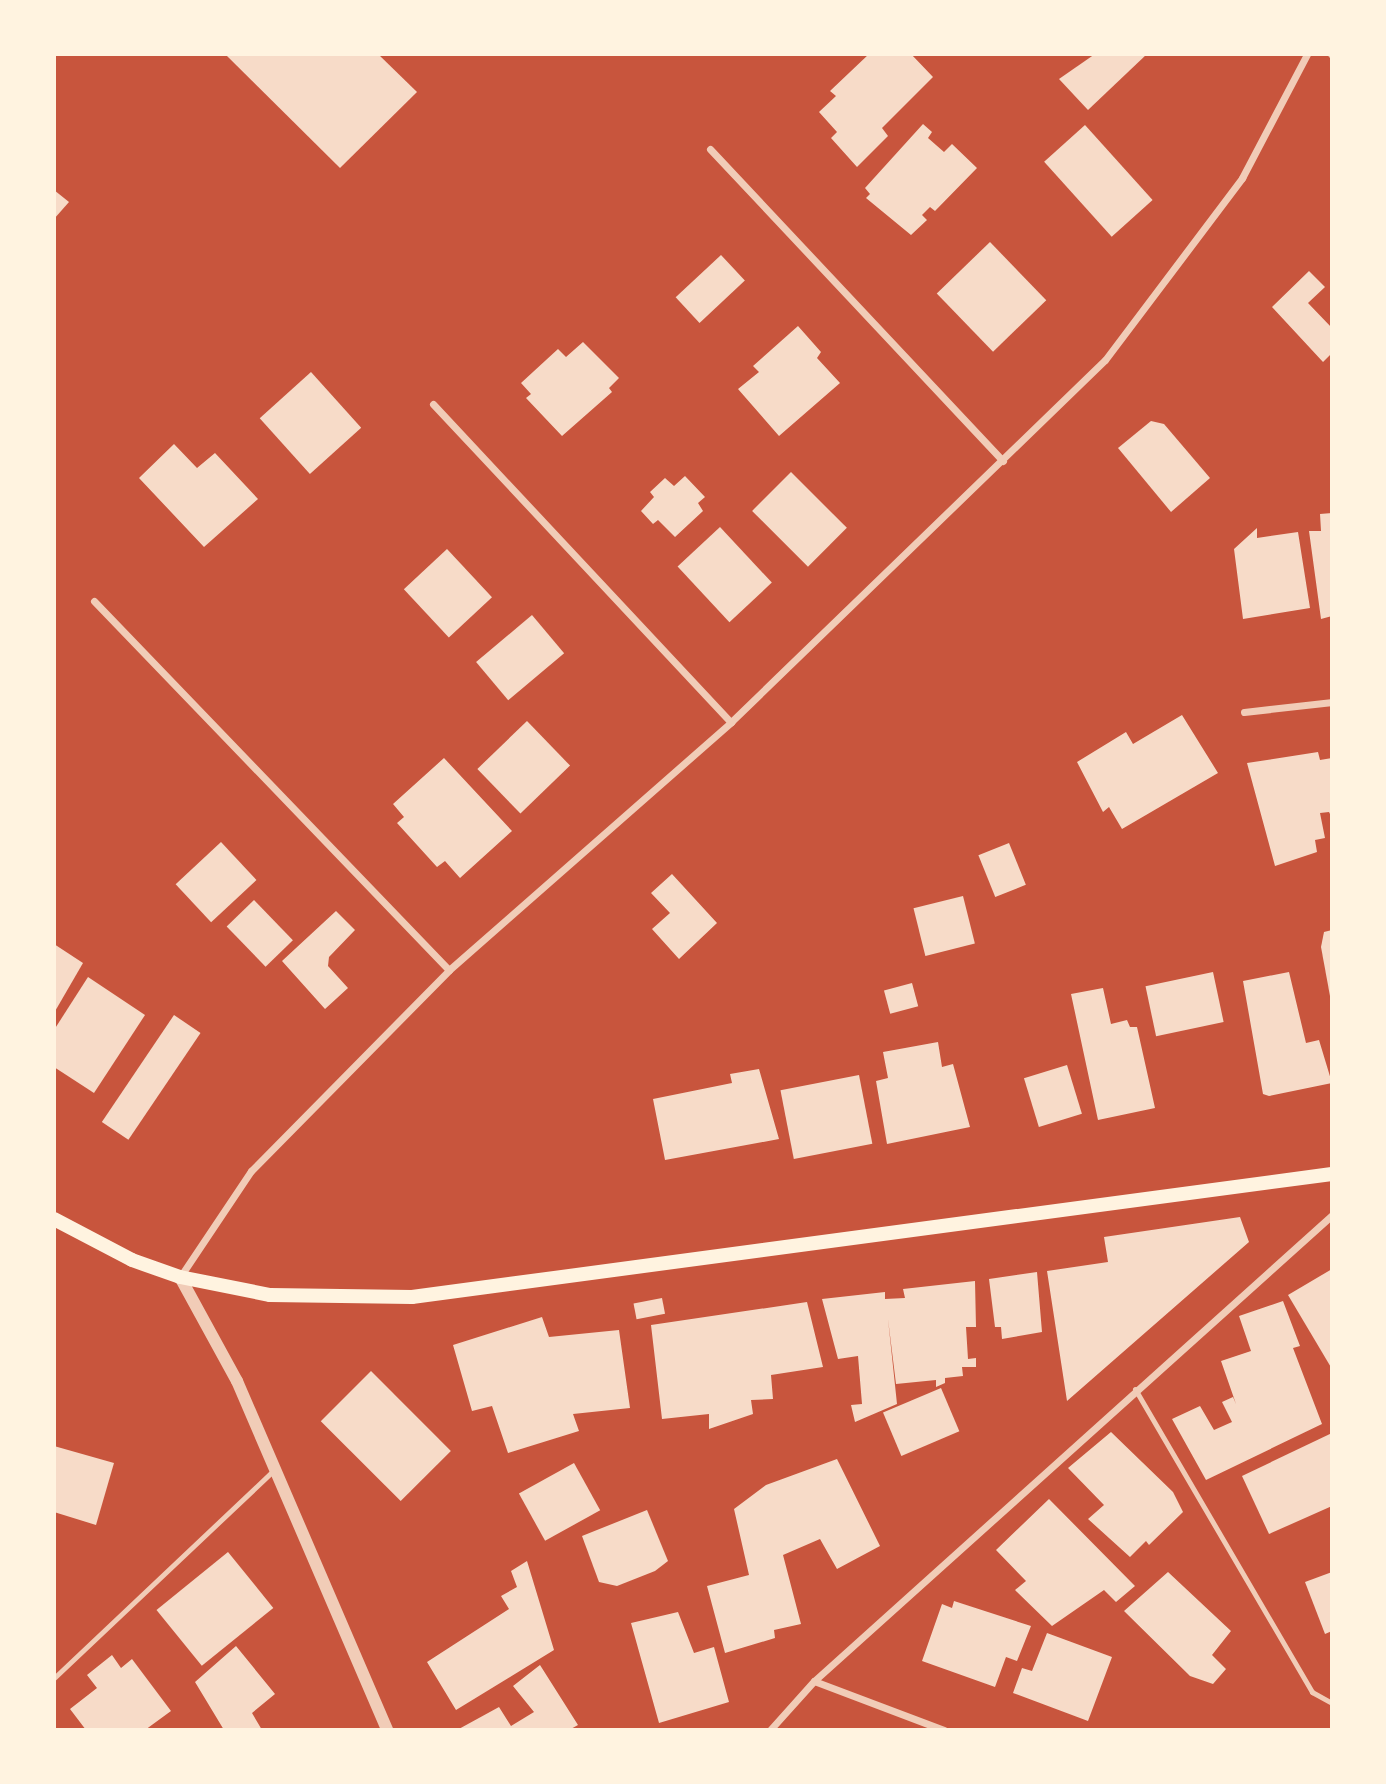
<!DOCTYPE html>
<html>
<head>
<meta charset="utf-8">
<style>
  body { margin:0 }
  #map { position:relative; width:1386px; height:1784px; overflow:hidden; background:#c8553d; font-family:Poppins,sans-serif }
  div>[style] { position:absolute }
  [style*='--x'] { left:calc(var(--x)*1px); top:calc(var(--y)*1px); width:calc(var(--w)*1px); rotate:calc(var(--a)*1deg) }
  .building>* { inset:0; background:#f7dbc8; transform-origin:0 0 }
  .service>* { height:5px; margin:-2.5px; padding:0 2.5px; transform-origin:2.5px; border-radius:2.5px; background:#f1ccb7 }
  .minor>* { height:7px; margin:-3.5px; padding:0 3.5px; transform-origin:3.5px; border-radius:3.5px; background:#f1ccb7 }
  .tertiary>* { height:12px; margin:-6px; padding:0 6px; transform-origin:6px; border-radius:6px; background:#f1ccb7 }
  .secondary>* { height:14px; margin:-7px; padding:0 7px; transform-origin:7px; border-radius:7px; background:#fff3e0 }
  span { translate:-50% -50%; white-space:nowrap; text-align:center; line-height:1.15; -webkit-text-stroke:5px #fff3e0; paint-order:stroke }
  .frame { position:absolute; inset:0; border:56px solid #fff3e0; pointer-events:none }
</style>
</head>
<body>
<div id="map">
  <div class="building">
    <i style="clip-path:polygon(225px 54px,378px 54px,417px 92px,340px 168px)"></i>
    <i style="clip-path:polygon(869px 54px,911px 54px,933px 77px,882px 128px,888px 136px,857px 167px,831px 138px,837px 132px,819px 112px,836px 96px,830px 91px)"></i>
    <i style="clip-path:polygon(1095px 54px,1147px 54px,1088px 110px,1059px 79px)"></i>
    <i style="clip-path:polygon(923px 124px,932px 132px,928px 138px,944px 152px,952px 144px,977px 168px,935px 211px,930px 207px,922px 215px,927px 220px,911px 235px,866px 198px,870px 194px,865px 188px)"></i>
    <i style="left:1085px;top:125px;width:101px;height:55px;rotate:48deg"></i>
    <i style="clip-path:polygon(54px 190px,69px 202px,54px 219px)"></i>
    <i style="left:990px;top:242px;width:81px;height:74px;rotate:46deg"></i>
    <i style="left:721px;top:255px;width:35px;height:62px;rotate:47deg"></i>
    <i style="clip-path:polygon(1309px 271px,1325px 287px,1308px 303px,1332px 328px,1332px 353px,1323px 362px,1272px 307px)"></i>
    <i style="clip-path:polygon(798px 326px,821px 352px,817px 358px,840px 383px,779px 436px,738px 389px,759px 372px,753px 366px)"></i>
    <i style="clip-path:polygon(583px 342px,619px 378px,609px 388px,612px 392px,562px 436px,526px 398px,531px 394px,521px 383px,558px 349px,566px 357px)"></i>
    <i style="left:311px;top:372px;width:75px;height:69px;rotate:48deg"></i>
    <i style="clip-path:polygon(1151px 421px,1164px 424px,1210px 478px,1171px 512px,1118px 448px)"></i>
    <i style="clip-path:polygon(174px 444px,197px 468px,215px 453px,258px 499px,204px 547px,139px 478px)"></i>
    <i style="left:791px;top:472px;width:79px;height:55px;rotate:45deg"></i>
    <i style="clip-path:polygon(685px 476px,705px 497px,698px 503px,703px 511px,675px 537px,658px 520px,653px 524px,641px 511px,654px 497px,650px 492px,665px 478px,674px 486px)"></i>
    <i style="clip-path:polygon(1332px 513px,1332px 616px,1321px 619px,1309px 531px,1321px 531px,1320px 514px)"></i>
    <i style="left:720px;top:527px;width:76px;height:58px;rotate:47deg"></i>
    <i style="clip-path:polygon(1257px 528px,1257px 538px,1298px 532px,1310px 608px,1243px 619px,1234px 549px)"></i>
    <i style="left:447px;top:549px;width:66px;height:59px;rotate:47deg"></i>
    <i style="left:532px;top:615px;width:50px;height:73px;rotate:50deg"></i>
    <i style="clip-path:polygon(1182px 715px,1218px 773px,1122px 829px,1109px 807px,1103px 812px,1077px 762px,1126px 732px,1133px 744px)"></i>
    <i style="left:527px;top:721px;width:62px;height:69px;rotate:46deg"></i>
    <i style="clip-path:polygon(1318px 752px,1320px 760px,1332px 758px,1332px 818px,1329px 812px,1320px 813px,1325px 838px,1315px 840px,1317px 852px,1275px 866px,1247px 763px)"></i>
    <i style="clip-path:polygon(444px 758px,512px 831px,460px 878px,445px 861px,437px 867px,397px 823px,404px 817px,393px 804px)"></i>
    <i style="left:221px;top:842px;width:52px;height:62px;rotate:47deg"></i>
    <i style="left:1009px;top:843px;width:45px;height:33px;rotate:68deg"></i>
    <i style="clip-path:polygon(672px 874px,717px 923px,679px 959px,652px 929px,670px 913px,651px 893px)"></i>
    <i style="left:963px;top:896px;width:49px;height:51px;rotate:76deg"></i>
    <i style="left:254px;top:900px;width:56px;height:38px;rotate:46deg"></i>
    <i style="clip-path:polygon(336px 911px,355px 930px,329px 957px,328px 966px,348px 988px,325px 1009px,282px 961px)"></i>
    <i style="clip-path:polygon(1332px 930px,1332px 995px,1330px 996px,1321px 947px,1324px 932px)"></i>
    <i style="clip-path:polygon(54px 944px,83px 963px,54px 1013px)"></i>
    <i style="left:1213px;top:972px;width:51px;height:69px;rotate:78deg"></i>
    <i style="clip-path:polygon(1289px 972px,1306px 1043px,1319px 1040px,1332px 1083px,1269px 1096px,1263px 1094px,1243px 981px)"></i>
    <i style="clip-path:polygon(88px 977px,145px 1015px,94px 1093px,54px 1067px,54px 1030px)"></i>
    <i style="left:912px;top:983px;width:24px;height:29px;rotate:75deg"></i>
    <i style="clip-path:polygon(1103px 988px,1111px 1024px,1127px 1020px,1130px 1027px,1137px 1027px,1155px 1108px,1098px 1120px,1071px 994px)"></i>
    <i style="left:174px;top:1015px;width:32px;height:129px;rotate:34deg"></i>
    <i style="clip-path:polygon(938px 1042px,942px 1067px,953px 1064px,970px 1127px,887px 1144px,876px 1081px,888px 1078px,883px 1052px)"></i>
    <i style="left:1067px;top:1065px;width:51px;height:45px;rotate:73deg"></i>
    <i style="clip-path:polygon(759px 1069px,779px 1139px,665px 1160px,653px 1099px,732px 1083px,730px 1074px)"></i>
    <i style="left:859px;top:1075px;width:70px;height:80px;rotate:79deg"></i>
    <i style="clip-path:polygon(1240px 1217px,1249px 1242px,1067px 1401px,1047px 1271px,1108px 1262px,1104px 1237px)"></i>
    <i style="clip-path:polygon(1332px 1269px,1332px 1369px,1288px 1295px)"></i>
    <i style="clip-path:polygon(1037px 1272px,1042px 1332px,1002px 1339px,1001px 1327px,995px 1327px,989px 1279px)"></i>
    <i style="clip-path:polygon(975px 1281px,976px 1327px,966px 1327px,968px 1359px,976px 1358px,976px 1367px,962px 1367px,963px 1376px,945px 1378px,945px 1383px,936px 1387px,936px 1380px,896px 1384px,888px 1319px,897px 1404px,855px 1422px,851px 1405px,862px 1404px,858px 1356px,838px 1359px,822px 1299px,885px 1292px,885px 1299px,905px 1298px,903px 1289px)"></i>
    <i style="left:662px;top:1298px;width:16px;height:29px;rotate:79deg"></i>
    <i style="clip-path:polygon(1283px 1301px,1300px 1346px,1293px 1348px,1322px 1424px,1206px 1480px,1172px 1419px,1200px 1406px,1214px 1430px,1232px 1422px,1222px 1402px,1233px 1397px,1236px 1404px,1221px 1361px,1251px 1351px,1239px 1316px)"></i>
    <i style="clip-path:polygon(807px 1302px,823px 1367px,771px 1375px,773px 1399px,751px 1400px,753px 1414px,709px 1429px,709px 1414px,662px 1419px,651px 1325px)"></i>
    <i style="clip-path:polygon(542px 1317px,549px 1337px,619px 1330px,630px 1408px,573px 1414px,579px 1431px,508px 1453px,492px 1406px,472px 1411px,453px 1345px)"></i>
    <i style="left:371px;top:1371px;width:113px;height:71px;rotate:45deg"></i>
    <i style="left:941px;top:1388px;width:47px;height:63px;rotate:67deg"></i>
    <i style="clip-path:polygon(1111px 1432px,1173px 1492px,1183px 1512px,1149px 1545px,1146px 1541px,1130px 1557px,1088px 1519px,1104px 1505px,1068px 1468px)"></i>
    <i style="clip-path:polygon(1332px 1433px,1332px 1506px,1269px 1534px,1242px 1476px)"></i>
    <i style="clip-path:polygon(54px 1446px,114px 1463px,96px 1525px,54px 1512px)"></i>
    <i style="clip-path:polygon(837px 1459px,880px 1546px,837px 1569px,820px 1539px,783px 1555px,801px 1624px,774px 1630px,775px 1638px,725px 1653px,707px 1586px,749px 1575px,734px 1509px,766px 1485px)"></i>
    <i style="left:574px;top:1463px;width:54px;height:63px;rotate:61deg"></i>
    <i style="clip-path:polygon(1049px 1499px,1135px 1586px,1116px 1602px,1104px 1590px,1052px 1626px,1015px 1590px,1026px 1581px,996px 1550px)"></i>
    <i style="clip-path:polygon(647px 1510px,668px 1561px,655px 1571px,617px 1586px,599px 1582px,582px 1536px)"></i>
    <i style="left:228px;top:1552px;width:72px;height:92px;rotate:51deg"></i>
    <i style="clip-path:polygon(527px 1561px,554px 1650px,456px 1710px,427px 1662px,509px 1609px,501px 1596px,517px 1587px,511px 1571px)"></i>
    <i style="clip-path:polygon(1168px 1572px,1231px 1631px,1212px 1655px,1226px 1669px,1213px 1684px,1190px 1676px,1124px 1611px)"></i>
    <i style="clip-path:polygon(1332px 1572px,1332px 1631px,1325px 1634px,1305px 1582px)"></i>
    <i style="clip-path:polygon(954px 1601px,1031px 1626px,1017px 1661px,1006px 1657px,995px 1687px,922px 1661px,942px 1604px,952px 1608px)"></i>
    <i style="clip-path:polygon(678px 1612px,694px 1653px,714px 1647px,729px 1702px,659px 1723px,631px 1623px)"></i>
    <i style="clip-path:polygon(1047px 1633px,1112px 1657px,1088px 1721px,1013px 1693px,1022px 1668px,1032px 1671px)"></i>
    <i style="clip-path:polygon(236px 1646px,275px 1694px,252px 1713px,262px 1730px,224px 1730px,195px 1682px)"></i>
    <i style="clip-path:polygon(112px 1655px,121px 1668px,132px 1659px,171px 1711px,145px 1730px,86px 1730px,70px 1709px,97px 1688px,87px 1675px)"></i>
    <i style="clip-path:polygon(540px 1665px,578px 1725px,569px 1730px,457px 1730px,499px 1707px,511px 1726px,534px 1712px,513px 1686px)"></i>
  </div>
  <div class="service">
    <i style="--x:1135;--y:1389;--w:351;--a:59.7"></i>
    <i style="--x:1312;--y:1692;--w:23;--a:29"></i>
    <i style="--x:54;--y:1678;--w:301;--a:-43.4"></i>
  </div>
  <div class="minor">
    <i style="--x:1331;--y:54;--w:1;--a:45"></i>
    <i style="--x:710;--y:149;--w:428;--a:46.8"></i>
    <i style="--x:433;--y:404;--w:436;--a:46.9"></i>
    <i style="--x:94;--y:601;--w:512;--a:46.11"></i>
    <i style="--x:1244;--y:712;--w:89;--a:-6.5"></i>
    <i style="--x:180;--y:1277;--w:128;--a:-56.2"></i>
    <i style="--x:251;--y:1171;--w:282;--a:-45.4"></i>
    <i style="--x:449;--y:970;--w:376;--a:-41.3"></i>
    <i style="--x:731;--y:722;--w:520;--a:-44.07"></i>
    <i style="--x:1105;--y:360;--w:228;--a:-53"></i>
    <i style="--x:1242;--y:178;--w:140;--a:-62.3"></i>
    <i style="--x:814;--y:1681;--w:139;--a:20.7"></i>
    <i style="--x:770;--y:1730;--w:66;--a:-48.1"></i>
    <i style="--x:814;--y:1681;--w:697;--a:-41.97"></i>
  </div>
  <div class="tertiary">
    <i style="--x:180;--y:1277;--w:119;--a:61.3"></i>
    <i style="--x:237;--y:1381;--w:380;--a:66.7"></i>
  </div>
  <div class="secondary">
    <i style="--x:54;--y:1219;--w:88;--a:27.7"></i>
    <i style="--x:132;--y:1260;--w:51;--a:19.5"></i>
    <i style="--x:180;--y:1277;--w:92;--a:11.3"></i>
    <i style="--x:270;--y:1295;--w:142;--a:0.8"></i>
    <i style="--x:412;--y:1297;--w:928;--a:-7.62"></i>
  </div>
  <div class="frame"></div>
</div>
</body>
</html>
